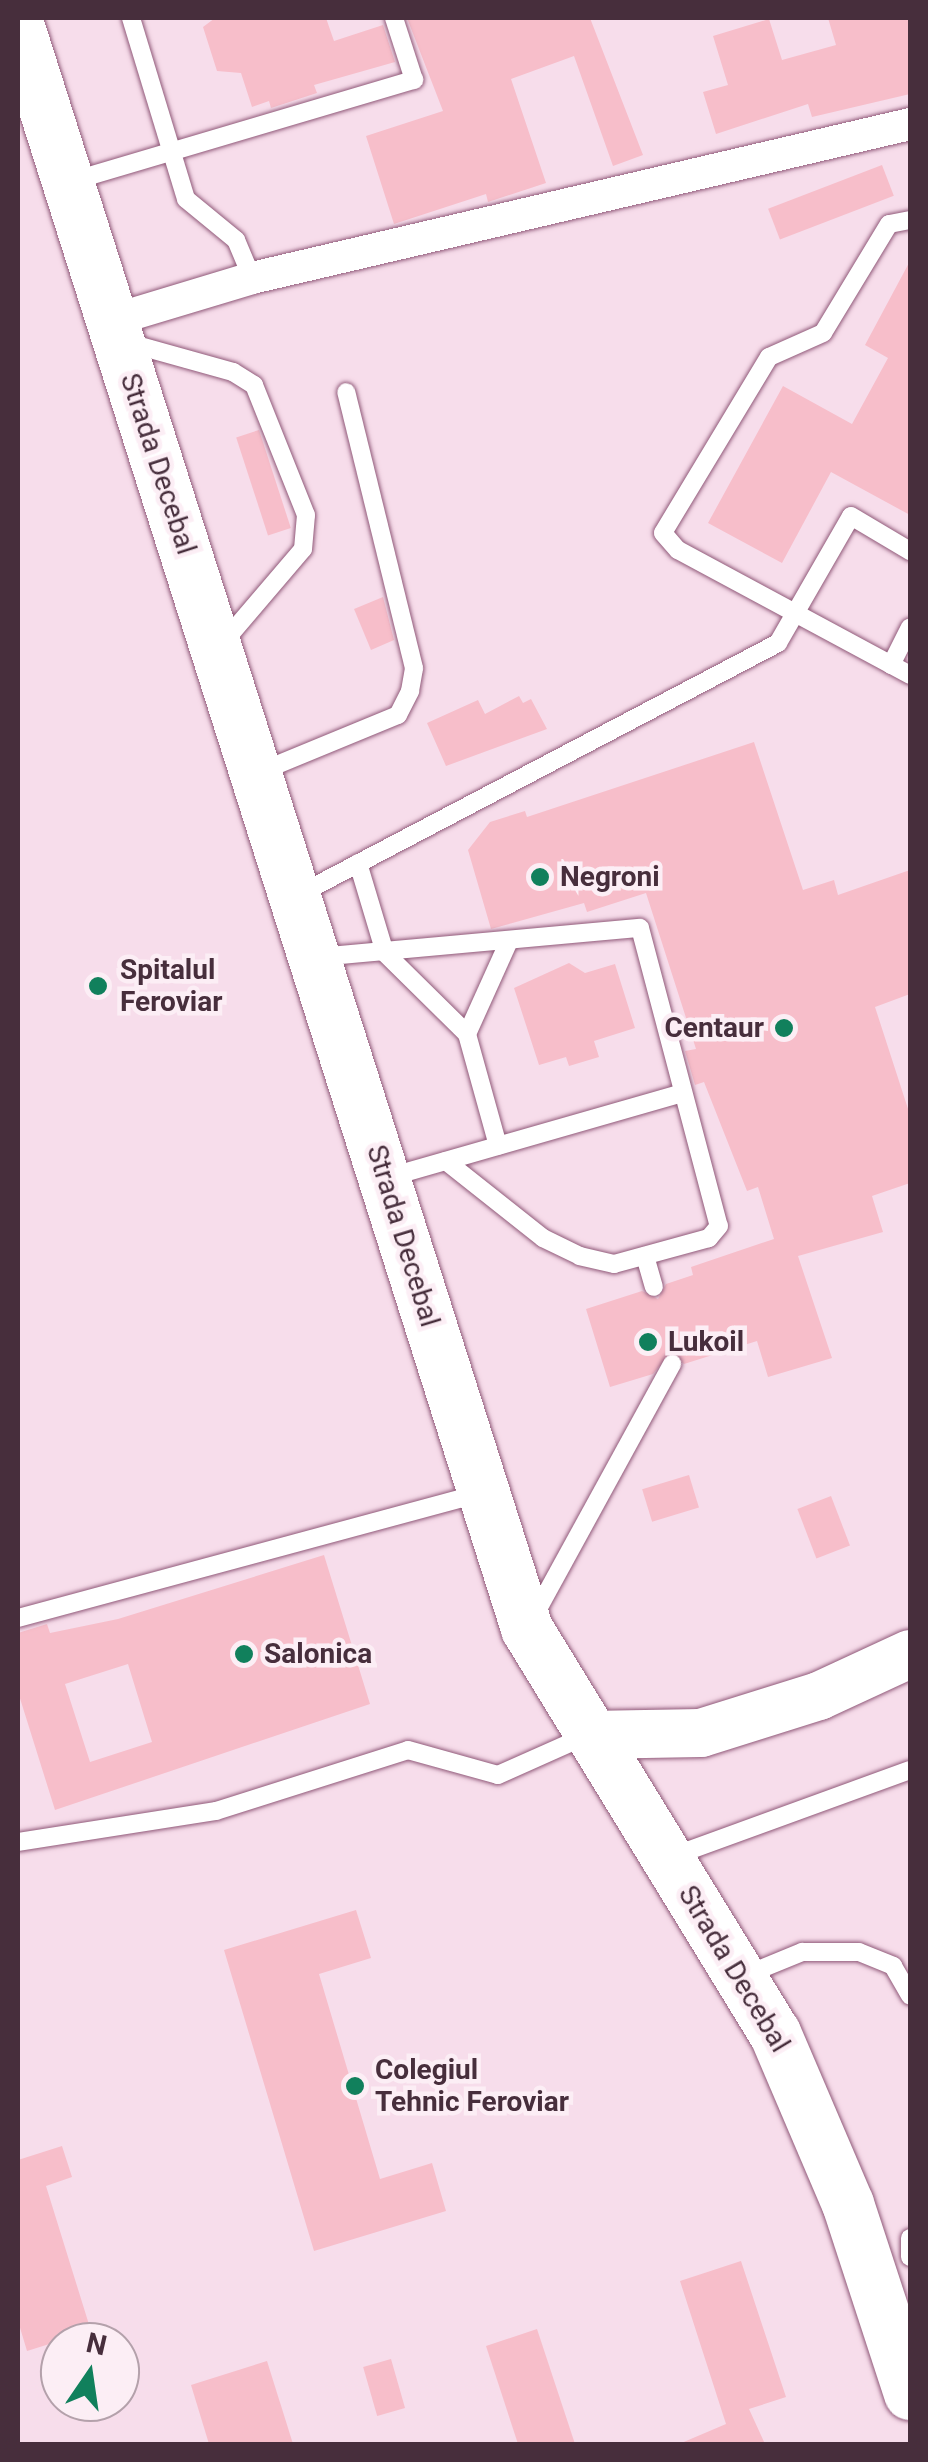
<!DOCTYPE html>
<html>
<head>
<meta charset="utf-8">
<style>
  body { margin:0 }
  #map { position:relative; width:928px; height:2462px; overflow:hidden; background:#f7ddeb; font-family:Roboto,sans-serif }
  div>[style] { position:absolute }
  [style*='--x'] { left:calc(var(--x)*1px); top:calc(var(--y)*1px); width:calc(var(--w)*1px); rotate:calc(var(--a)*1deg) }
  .building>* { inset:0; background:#f7beca; transform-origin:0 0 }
  .roads { filter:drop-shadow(0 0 2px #905979) drop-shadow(0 0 2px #905979) }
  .service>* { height:18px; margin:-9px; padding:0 9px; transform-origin:9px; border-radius:9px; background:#fff }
  .minor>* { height:32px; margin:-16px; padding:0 16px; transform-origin:16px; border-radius:16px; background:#fff }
  .secondary>* { height:48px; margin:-24px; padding:0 24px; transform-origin:24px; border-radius:24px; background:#fff }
  .primary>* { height:52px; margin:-26px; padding:0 26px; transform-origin:26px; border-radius:26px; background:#fff }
  .dots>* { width:28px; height:28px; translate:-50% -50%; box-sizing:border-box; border:5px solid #fceef5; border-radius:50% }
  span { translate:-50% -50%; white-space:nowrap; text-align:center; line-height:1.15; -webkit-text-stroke:9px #fceef5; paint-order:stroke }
  .street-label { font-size:28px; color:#472e3c }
  .poi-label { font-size:28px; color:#472e3c; font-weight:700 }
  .left { translate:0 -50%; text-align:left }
  .right { translate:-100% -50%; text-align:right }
  .frame { position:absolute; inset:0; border:20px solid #472e3c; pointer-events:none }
  .north { position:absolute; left:40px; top:2322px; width:100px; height:100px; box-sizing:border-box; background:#fceef5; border:2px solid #b4a1ab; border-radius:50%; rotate:13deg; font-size:28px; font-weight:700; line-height:40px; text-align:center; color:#472e3c }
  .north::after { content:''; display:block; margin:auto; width:35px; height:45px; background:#11805c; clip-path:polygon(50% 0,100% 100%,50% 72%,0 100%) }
</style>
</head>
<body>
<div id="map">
  <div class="building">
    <i style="clip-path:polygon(215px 18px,326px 18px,334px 41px,383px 25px,395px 62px,314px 85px,317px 93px,271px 108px,269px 101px,252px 107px,241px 73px,217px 71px,203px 27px)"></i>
    <i style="clip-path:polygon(407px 18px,590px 18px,643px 155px,613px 166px,574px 56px,511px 79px,546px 183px,488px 202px,486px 194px,394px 224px,366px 136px,443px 111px)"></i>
    <i style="clip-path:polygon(828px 18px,910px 18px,910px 94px,812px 117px,808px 104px,716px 134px,703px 92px,728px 85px,713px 36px,769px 19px,782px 60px,836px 45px)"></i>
    <i style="left:882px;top:165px;width:33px;height:122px;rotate:69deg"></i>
    <i style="clip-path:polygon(910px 261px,910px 515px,831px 472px,782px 563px,708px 523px,783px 386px,852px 424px,888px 358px,865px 345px)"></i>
    <i style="left:259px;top:430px;width:103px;height:24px;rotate:72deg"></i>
    <i style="clip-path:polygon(383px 597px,394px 640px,371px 650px,354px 609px)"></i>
    <i style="clip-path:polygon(519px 696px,523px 703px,531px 699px,547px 729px,446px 766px,427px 723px,478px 700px,485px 714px)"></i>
    <i style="clip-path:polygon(754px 742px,803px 890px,834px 880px,838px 895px,910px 870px,910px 994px,875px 1007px,910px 1115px,910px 1183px,872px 1196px,883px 1232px,798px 1256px,832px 1358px,768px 1377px,757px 1341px,684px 1364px,671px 1352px,653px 1374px,610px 1387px,586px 1309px,642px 1291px,658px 1299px,666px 1284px,693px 1275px,691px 1267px,774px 1239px,758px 1187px,747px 1191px,704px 1082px,695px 1085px,685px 1051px,696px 1049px,646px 893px,587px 912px,584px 903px,491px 929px,468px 850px,490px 822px,525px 811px,527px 817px)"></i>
    <i style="clip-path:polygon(569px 963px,585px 973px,615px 964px,635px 1028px,594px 1041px,599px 1057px,569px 1066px,566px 1057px,539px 1065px,514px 988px)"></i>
    <i style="left:689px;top:1475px;width:34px;height:49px;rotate:73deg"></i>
    <i style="left:831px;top:1496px;width:53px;height:36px;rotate:69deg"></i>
    <i style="clip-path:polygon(evenodd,324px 1555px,370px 1704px,55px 1810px,18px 1692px,18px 1633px,47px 1624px,50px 1633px,118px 1619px,324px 1555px,128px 1664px,152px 1742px,90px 1762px,65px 1684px,128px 1664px)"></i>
    <i style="clip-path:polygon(356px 1910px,371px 1958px,319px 1974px,380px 2179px,432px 2163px,446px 2211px,314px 2251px,224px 1950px)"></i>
    <i style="clip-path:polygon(62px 2146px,72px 2177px,46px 2186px,91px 2331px,27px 2351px,18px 2321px,18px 2160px)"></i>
    <i style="clip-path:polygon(741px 2261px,786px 2397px,749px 2409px,765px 2444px,679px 2444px,726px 2424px,680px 2281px)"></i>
    <i style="clip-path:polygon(537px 2329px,575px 2444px,518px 2444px,486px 2346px)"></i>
    <i style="left:391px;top:2359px;width:51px;height:29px;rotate:74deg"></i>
    <i style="clip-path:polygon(267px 2361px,293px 2444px,209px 2444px,191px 2385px)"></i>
  </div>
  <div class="roads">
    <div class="service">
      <i style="--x:131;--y:18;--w:189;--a:73.1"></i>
      <i style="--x:186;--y:199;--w:65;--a:39.4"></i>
      <i style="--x:236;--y:240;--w:41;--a:67.2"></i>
      <i style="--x:72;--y:181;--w:357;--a:-16.5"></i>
      <i style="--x:414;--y:80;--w:65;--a:-107.9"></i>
      <i style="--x:910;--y:220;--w:21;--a:169"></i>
      <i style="--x:889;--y:224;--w:127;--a:121.2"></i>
      <i style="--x:823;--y:333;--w:59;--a:156"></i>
      <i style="--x:769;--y:357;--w:205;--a:121.1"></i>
      <i style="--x:663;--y:533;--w:23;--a:49"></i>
      <i style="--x:678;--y:550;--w:264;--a:28.3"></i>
      <i style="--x:129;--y:343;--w:108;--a:15.6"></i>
      <i style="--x:233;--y:372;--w:25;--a:32"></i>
      <i style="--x:254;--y:385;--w:140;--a:68.2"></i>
      <i style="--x:306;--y:515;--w:34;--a:95"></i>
      <i style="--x:303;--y:549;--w:126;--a:130.5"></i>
      <i style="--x:891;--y:665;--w:42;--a:-63.4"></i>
      <i style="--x:262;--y:771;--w:147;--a:-22.4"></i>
      <i style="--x:398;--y:715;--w:27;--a:-63"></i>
      <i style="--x:410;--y:691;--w:23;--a:-80"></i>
      <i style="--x:414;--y:668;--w:284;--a:-103.8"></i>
      <i style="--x:358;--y:863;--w:94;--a:73.3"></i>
      <i style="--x:385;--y:953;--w:115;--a:44.6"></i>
      <i style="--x:467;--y:1034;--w:116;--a:74.5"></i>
      <i style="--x:300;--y:894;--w:540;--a:-27.7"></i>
      <i style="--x:778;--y:643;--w:146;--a:-60.1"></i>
      <i style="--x:851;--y:516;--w:69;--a:30.7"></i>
      <i style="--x:319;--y:957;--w:322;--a:-5.2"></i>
      <i style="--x:640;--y:928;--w:308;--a:75.2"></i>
      <i style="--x:719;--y:1226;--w:16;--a:130"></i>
      <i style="--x:709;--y:1238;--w:98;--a:164.7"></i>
      <i style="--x:614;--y:1264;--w:35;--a:-167"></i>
      <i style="--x:580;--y:1256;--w:41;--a:-154.1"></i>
      <i style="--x:543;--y:1238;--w:124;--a:-141.6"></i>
      <i style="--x:467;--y:1034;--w:100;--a:-65.7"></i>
      <i style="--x:386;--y:1178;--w:309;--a:-16"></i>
      <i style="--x:645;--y:1256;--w:32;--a:74"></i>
      <i style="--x:18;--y:1618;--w:480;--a:-15.1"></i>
      <i style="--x:533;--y:1618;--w:290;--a:-61.3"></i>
      <i style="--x:18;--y:1842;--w:200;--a:-8.9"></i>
      <i style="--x:216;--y:1811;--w:201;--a:-17.6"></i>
      <i style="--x:408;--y:1750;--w:93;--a:15.5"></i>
      <i style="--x:498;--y:1775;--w:98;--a:-24"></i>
      <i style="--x:671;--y:1857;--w:254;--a:-20"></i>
      <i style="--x:746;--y:1975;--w:61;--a:-22.3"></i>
      <i style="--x:802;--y:1952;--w:57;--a:0"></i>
      <i style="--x:859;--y:1952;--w:37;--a:22"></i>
      <i style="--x:893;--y:1966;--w:34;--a:60"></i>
      <i style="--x:910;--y:2238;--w:19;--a:90"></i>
    </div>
    <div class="minor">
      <i style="--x:113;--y:320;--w:145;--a:-16.8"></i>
      <i style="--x:252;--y:278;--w:676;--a:-13.17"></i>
    </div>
    <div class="secondary">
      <i style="--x:589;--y:1735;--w:112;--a:-1"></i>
      <i style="--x:701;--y:1733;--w:124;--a:-17.4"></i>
      <i style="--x:819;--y:1696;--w:100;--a:-24.8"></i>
    </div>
    <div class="primary">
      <i style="--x:18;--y:24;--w:1684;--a:72.4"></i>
      <i style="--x:527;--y:1629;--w:474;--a:58.5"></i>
      <i style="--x:775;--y:2033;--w:186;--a:66.9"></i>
      <i style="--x:848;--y:2204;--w:200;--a:71.9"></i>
    </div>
  </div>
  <div class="dots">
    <i style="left:540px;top:877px;background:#11805c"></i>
    <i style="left:98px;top:986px;background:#11805c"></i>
    <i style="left:784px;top:1028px;background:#11805c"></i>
    <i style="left:648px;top:1342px;background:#11805c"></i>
    <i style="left:244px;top:1654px;background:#11805c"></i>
    <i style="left:355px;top:2086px;background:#11805c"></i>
  </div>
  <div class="street-label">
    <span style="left:158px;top:464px;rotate:72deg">Strada Decebal</span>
    <span style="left:403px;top:1236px;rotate:73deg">Strada Decebal</span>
    <span style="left:734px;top:1969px;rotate:59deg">Strada Decebal</span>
  </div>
  <div class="poi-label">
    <span class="left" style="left:560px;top:877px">Negroni</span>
    <span class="left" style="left:120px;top:986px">Spitalul<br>Feroviar</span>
    <span class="right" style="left:764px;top:1028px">Centaur</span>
    <span class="left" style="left:668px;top:1342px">Lukoil</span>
    <span class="left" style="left:264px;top:1654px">Salonica</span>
    <span class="left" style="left:375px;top:2086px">Colegiul<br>Tehnic Feroviar</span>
  </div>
  <div class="frame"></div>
  <div class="north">N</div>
</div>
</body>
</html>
